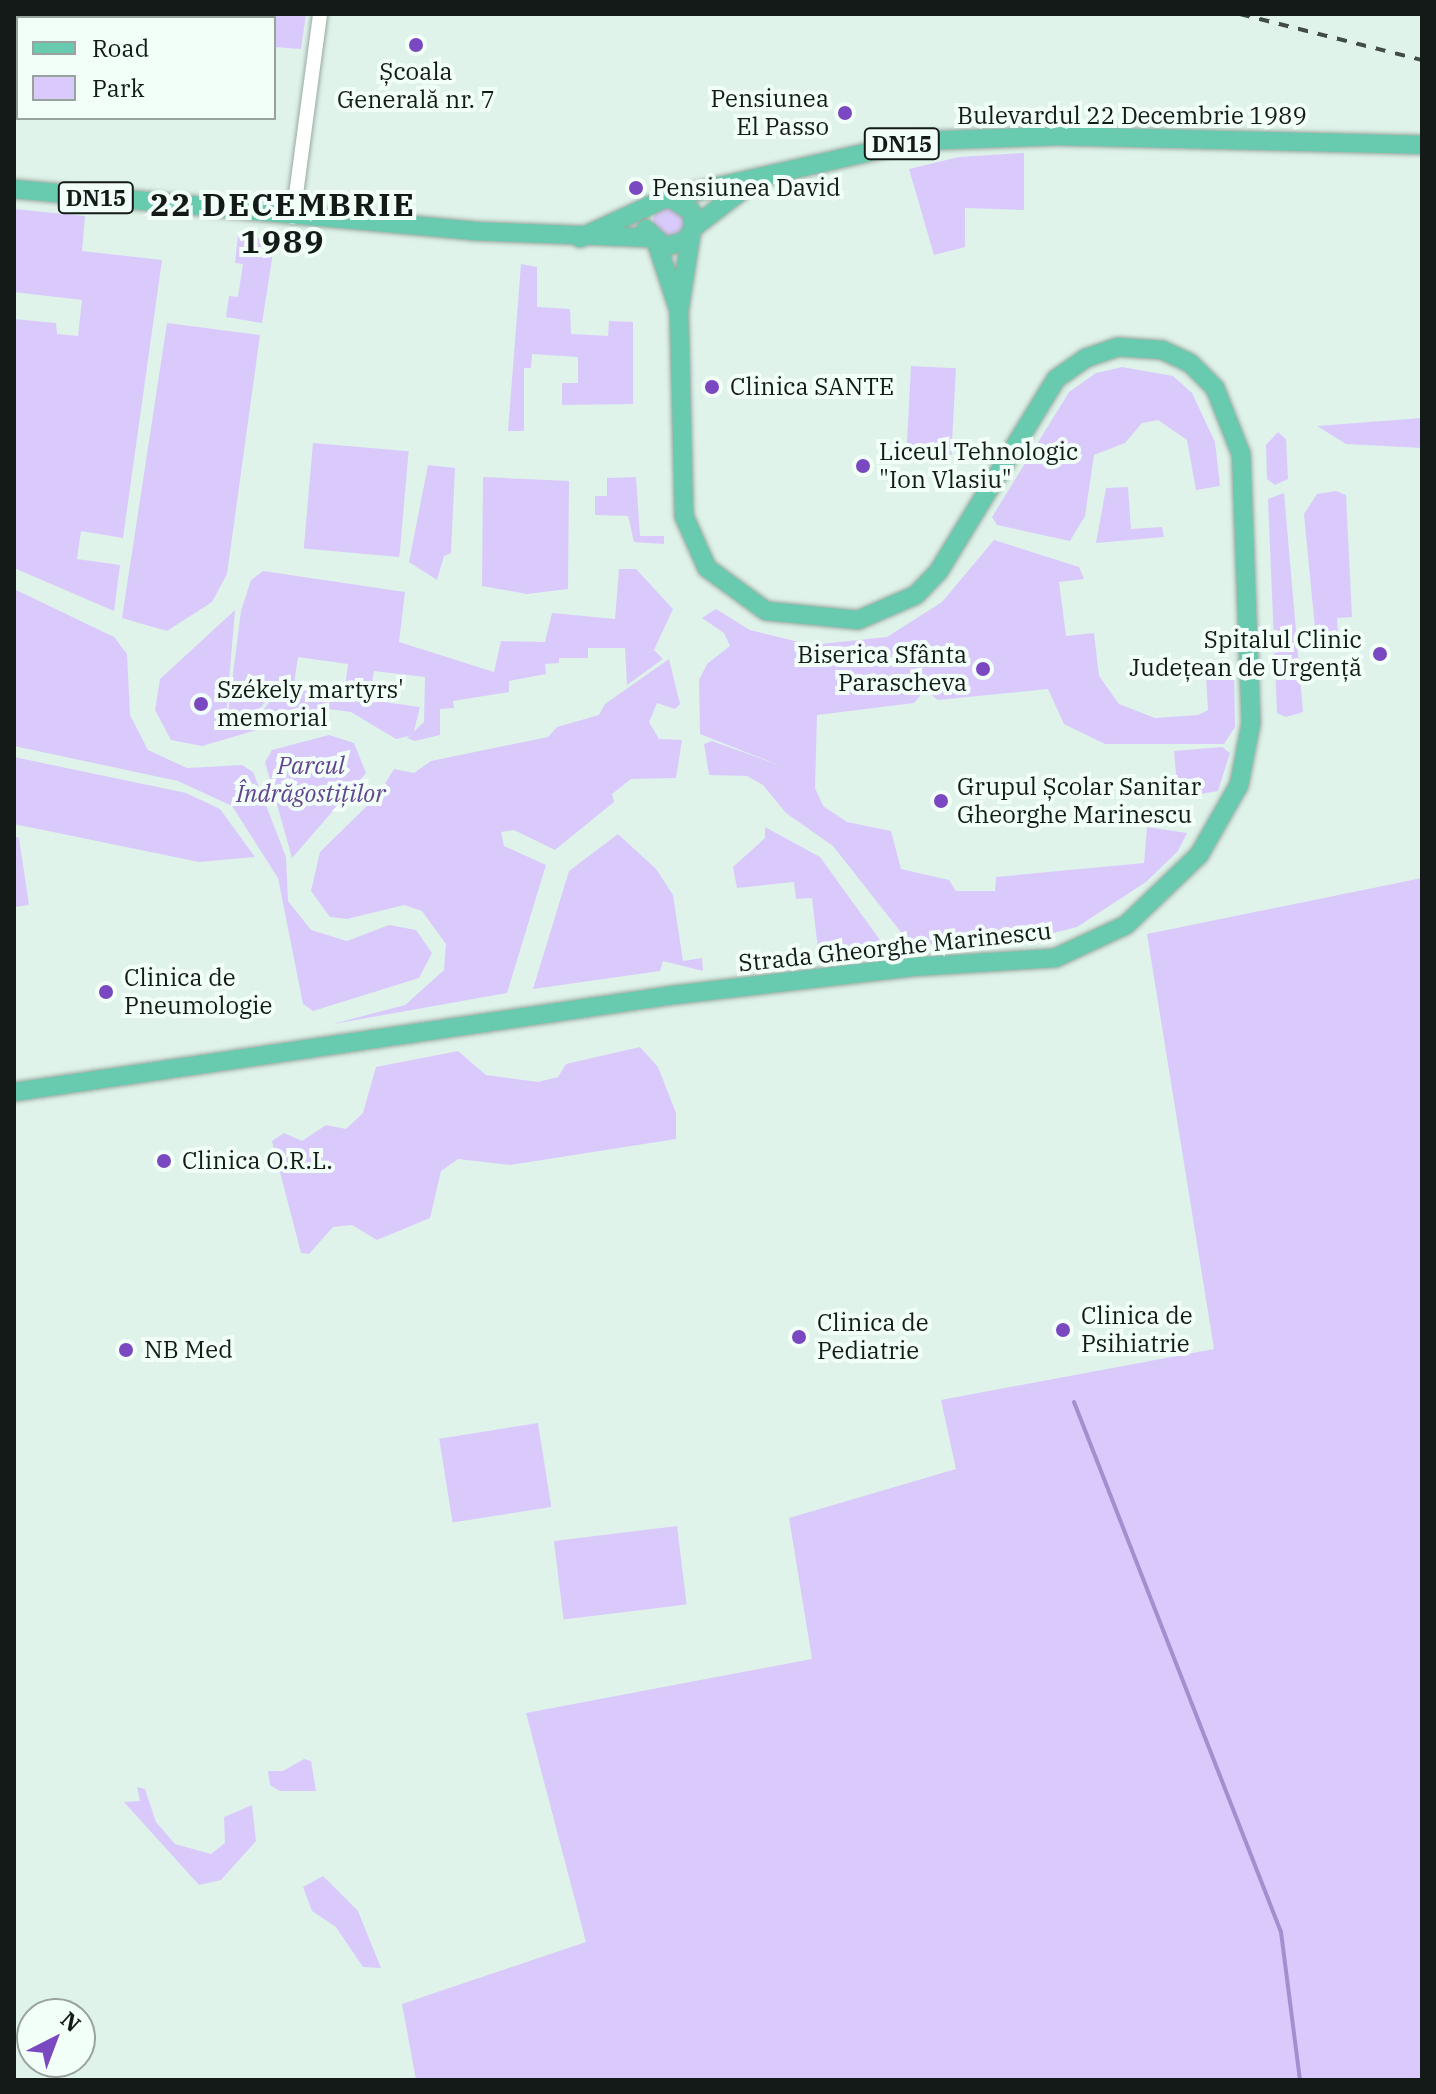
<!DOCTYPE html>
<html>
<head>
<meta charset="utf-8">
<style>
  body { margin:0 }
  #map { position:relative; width:1436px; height:2094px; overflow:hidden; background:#dff3ea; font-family:"IBM Plex Serif",serif }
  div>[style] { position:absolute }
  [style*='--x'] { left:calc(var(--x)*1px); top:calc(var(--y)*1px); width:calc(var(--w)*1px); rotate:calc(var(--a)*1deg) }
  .green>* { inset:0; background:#dacafc; transform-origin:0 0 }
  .round { border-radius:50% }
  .stream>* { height:4px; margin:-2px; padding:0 2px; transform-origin:2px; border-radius:2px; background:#a48fce }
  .roads { filter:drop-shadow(0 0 2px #97aaa1) drop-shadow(0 0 2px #97aaa1) }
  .minor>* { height:14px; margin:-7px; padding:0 7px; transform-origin:7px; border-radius:7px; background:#fff }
  .major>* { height:18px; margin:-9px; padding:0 9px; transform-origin:9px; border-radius:9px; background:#68caae }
  .rail>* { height:4px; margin-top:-2px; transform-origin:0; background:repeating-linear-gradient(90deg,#424c47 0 10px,transparent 0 20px) }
  .dots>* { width:22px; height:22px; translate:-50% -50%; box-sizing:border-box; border:4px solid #f2fef8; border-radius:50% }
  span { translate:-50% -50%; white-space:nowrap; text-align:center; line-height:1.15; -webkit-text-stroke:8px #f2fef8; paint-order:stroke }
  .shield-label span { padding:2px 6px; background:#f2fef8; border:2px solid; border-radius:6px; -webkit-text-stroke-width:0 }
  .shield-label { font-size:22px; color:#131a17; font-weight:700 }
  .poi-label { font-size:24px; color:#131a17 }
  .right { translate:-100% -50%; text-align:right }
  .left { translate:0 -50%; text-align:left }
  .street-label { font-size:24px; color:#131a17 }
  .park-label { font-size:24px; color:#624491; font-style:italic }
  .district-label { font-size:32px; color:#131a17; font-weight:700; letter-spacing:2px }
  .frame { position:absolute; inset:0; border:16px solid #131a17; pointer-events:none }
  .legend { position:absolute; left:16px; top:16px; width:260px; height:104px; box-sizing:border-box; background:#f2fef8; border:2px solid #99a39e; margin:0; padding:10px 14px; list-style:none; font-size:24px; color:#131a17 }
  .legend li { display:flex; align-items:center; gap:16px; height:40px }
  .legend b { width:40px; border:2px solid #99a39e }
  .north { position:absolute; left:16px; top:1998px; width:80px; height:80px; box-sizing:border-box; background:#f2fef8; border:2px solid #99a39e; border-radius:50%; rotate:42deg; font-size:22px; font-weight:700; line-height:32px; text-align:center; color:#131a17 }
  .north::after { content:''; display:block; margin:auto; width:28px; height:36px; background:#7a48c0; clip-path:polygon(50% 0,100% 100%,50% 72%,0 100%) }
</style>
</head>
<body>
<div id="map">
  <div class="green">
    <i style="clip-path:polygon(14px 14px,306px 14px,301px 49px,274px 47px,274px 18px,18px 21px)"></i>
    <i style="clip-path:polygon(1024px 153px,1024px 210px,965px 208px,965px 247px,934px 255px,909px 169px,959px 157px)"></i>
    <i class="round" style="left:653px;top:206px;width:32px;height:32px"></i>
    <i style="clip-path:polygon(14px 209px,85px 216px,82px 251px,162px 260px,123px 538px,81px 531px,77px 559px,120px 565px,114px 611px,14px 568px,14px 319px,56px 323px,57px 334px,78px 336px,82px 300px,14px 292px)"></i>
    <i style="clip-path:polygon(238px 235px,264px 239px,273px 253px,262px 323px,226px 317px,229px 296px,238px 297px,243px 264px,235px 263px)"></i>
    <i style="clip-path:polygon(521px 264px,537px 267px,537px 307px,570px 309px,571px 334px,608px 336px,609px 321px,633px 322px,633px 404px,562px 405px,562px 383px,578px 383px,578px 357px,532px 354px,531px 368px,524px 368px,524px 431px,508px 431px)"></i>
    <i style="clip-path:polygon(167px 323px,260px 335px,227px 574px,212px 602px,167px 631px,122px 618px)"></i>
    <i style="left:911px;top:366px;width:45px;height:89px;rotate:3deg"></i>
    <i style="clip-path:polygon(1122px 367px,1173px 376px,1192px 393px,1215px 442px,1220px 486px,1196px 490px,1187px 440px,1158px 420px,1142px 423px,1125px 443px,1094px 455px,1085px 516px,1070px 541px,997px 525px,992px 517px,1069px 392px,1096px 373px)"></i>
    <i style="clip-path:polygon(1422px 418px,1422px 448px,1346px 444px,1317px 426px)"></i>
    <i style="clip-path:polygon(1278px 432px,1286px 439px,1288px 479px,1275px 485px,1267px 479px,1266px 445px)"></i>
    <i style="left:313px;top:443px;width:96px;height:106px;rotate:5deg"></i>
    <i style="clip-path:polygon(428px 465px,455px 468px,451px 553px,444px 556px,437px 580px,409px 562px)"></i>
    <i style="clip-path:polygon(483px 477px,569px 481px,568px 589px,527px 594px,482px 586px)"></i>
    <i style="clip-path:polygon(636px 477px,640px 536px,664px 536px,664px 544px,634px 542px,628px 516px,595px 515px,595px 496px,607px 496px,607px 478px)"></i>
    <i style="clip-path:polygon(1128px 487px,1131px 529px,1162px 527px,1164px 537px,1096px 543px,1106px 488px)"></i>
    <i style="clip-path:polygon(1336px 491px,1346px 495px,1352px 617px,1337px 618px,1338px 636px,1316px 639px,1304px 514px,1317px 494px)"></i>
    <i style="clip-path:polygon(1284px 493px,1303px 712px,1286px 717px,1277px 713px,1268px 499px)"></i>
    <i style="clip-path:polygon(994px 540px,1079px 567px,1084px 579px,1059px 582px,1066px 636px,1094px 633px,1099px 676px,1119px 704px,1155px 718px,1198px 715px,1208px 710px,1206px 677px,1234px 675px,1235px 727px,1224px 744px,1105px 744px,1064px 724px,1048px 689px,938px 700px,925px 690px,914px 703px,817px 715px,815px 788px,823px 806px,847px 822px,891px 831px,901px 869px,949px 880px,956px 891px,995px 891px,996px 877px,1144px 863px,1147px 827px,1187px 833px,1178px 851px,1146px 882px,1077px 927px,1021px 941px,911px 945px,833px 846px,786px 813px,763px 785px,747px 776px,709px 775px,704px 744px,712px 741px,784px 767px,700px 734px,699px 680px,707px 664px,730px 646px,724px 633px,702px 618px,716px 609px,750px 630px,811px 645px,887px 637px,942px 602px)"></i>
    <i style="clip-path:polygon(619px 569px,636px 569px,673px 609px,654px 650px,663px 659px,627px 685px,625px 648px,588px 648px,588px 658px,559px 658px,559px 663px,545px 664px,546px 674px,509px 681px,509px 692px,453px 701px,454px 708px,440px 709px,440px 735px,415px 741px,407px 738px,424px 722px,425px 677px,374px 671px,371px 689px,354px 682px,345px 688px,348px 664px,298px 657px,294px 684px,280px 683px,259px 710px,228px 713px,241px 611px,251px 580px,263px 571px,405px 592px,399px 642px,494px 672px,501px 641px,545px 642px,552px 613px,615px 619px)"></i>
    <i style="clip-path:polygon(14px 589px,114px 637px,127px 654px,130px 715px,148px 750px,187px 768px,242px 765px,253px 772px,286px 857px,288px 901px,311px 930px,347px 941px,389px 925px,416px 930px,432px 953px,419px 978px,313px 1011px,303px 1004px,278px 878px,232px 806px,178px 781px,14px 746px)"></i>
    <i style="clip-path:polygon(235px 610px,226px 717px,260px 714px,281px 687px,343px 693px,355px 686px,369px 700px,420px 707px,413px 735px,396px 739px,351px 712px,329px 709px,202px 746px,171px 740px,155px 710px,160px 679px)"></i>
    <i style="clip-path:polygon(669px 659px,680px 704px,675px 709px,657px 703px,649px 722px,659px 739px,682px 740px,676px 778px,631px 779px,612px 794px,614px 802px,555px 850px,514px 830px,501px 832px,504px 846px,546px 865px,507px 993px,333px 1024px,405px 1005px,444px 970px,446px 944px,422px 911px,404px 905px,347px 919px,330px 917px,311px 891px,320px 852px,378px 795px,394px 769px,414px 773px,431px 761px,548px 737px,557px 727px,599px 715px,605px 704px)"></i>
    <i style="clip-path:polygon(329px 735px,354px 743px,366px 773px,292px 858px,265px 762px,272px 750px)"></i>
    <i style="clip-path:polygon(1222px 747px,1230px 753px,1218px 791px,1178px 798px,1174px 751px)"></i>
    <i style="clip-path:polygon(14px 757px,186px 793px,220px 809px,255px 857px,199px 862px,14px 824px)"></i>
    <i style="clip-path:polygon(765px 827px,820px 857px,880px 940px,877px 946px,818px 949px,812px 898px,796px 899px,794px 882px,737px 888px,733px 867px,765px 838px)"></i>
    <i style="clip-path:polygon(618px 834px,656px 869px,673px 895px,683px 961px,702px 958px,703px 971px,663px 961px,660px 971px,533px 989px,569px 871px)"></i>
    <i style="clip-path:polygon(14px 836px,19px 838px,29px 905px,14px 907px)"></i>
    <i style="clip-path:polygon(1422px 878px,1422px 2080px,416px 2080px,402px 2004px,586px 1942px,526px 1713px,812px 1659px,789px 1518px,956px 1469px,941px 1400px,1214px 1349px,1147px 934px)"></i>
    <i style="clip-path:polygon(640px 1047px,658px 1067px,676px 1113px,676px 1139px,510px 1165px,458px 1159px,441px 1171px,430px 1218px,377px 1240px,352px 1225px,333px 1227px,309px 1254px,301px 1253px,272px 1141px,284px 1133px,302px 1141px,326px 1125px,346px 1129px,363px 1113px,376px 1067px,458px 1051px,486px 1075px,538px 1082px,558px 1077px,566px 1064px)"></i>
    <i style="left:538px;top:1423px;width:85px;height:100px;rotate:81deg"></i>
    <i style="left:677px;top:1526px;width:79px;height:124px;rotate:83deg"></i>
    <i style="clip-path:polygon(304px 1759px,311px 1761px,316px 1791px,280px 1791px,270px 1785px,268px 1771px,283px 1771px)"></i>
    <i style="clip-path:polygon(137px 1787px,145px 1789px,156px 1822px,175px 1844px,211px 1854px,225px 1843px,224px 1817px,252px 1805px,256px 1841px,221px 1880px,199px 1885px,124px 1802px,140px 1801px)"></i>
    <i style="clip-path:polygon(323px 1876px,358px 1911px,381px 1968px,363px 1967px,336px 1927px,312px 1911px,303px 1887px)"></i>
  </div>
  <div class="stream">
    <i style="--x:1074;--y:1402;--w:569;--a:68.67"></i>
    <i style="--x:1281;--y:1932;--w:149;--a:82.7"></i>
  </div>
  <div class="roads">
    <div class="minor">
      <i style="--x:293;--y:217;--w:205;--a:-82.4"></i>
    </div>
    <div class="major">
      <i style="--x:14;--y:189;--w:460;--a:5.2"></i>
      <i style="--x:472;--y:231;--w:179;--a:2.2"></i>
      <i style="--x:694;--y:227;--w:64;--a:-37.4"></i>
      <i style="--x:646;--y:229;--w:26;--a:43"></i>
      <i style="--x:665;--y:247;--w:22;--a:-18"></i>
      <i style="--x:686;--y:240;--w:15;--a:-58"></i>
      <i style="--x:694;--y:227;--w:16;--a:-101"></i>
      <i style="--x:691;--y:211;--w:22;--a:-148"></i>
      <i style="--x:580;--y:238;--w:93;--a:-24.9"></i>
      <i style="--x:664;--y:199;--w:261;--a:-12.9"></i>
      <i style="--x:918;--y:141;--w:139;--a:-2.1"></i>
      <i style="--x:1057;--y:136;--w:365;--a:1.4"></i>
      <i style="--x:657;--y:244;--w:67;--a:71.8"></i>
      <i style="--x:14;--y:1092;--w:667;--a:-8.36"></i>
      <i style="--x:674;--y:995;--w:240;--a:-6.7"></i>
      <i style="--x:912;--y:967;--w:143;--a:-3.6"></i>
      <i style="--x:1055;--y:958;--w:78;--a:-24.9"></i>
      <i style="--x:1126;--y:925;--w:101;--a:-43.8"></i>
      <i style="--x:1199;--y:855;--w:81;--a:-60.3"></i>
      <i style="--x:1239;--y:785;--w:63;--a:-79"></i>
      <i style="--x:1251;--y:723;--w:269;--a:-92.1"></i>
      <i style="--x:1241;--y:454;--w:71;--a:-111.5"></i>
      <i style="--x:1215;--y:388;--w:35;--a:-135"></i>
      <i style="--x:1190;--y:363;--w:31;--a:-155"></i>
      <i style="--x:1162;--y:350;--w:44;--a:-176.1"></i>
      <i style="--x:1118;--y:347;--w:34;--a:161"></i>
      <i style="--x:1086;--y:358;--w:37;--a:145"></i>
      <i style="--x:1056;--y:379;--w:225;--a:121.4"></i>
      <i style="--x:939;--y:571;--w:33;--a:134"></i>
      <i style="--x:916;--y:595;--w:63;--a:156.7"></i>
      <i style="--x:858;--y:620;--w:92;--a:-174.4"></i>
      <i style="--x:766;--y:611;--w:73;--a:-143.9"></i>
      <i style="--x:707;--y:568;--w:57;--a:-113.9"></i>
      <i style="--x:684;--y:516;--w:205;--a:-91.4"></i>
      <i style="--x:679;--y:311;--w:78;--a:-81.1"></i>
    </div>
  </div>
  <div class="rail">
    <i style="--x:1240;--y:14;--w:188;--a:14.2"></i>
  </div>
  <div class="dots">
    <i style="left:416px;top:45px;background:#7a48c0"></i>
    <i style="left:845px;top:113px;background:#7a48c0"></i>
    <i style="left:636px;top:188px;background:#7a48c0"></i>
    <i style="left:712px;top:387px;background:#7a48c0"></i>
    <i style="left:863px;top:466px;background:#7a48c0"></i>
    <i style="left:1380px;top:654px;background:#7a48c0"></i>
    <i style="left:983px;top:669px;background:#7a48c0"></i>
    <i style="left:201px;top:704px;background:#7a48c0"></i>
    <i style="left:941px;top:801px;background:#7a48c0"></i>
    <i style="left:106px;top:992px;background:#7a48c0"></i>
    <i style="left:164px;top:1161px;background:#7a48c0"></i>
    <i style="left:1063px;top:1330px;background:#7a48c0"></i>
    <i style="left:799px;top:1337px;background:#7a48c0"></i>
    <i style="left:126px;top:1350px;background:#7a48c0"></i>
  </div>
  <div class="shield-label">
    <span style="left:902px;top:144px">DN15</span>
    <span style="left:96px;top:198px">DN15</span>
  </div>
  <div class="poi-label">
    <span style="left:416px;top:86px">Școala<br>Generală nr. 7</span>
    <span class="right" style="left:829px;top:113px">Pensiunea<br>El Passo</span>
    <span class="left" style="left:652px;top:188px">Pensiunea David</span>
    <span class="left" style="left:730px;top:387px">Clinica SANTE</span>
    <span class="left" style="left:879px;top:466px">Liceul Tehnologic<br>"Ion Vlasiu"</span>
    <span class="right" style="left:1362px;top:654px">Spitalul Clinic<br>Județean de Urgență</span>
    <span class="right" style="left:967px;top:669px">Biserica Sfânta<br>Parascheva</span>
    <span class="left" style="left:217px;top:704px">Székely martyrs'<br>memorial</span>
    <span class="left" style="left:957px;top:801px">Grupul Școlar Sanitar<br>Gheorghe Marinescu</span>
    <span class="left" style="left:124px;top:992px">Clinica de<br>Pneumologie</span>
    <span class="left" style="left:182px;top:1161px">Clinica O.R.L.</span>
    <span class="left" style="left:1081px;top:1330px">Clinica de<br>Psihiatrie</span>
    <span class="left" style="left:817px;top:1337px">Clinica de<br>Pediatrie</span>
    <span class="left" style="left:144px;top:1350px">NB Med</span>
  </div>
  <div class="street-label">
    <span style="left:1132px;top:116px">Bulevardul 22 Decembrie 1989</span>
    <span style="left:895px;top:947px;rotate:-6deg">Strada Gheorghe Marinescu</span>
  </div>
  <div class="park-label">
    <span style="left:311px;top:780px">Parcul<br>Îndrăgostiților</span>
  </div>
  <div class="district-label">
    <span style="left:283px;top:223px">22 DECEMBRIE<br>1989</span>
  </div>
  <div class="frame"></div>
  <ul class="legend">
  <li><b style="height:10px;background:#68caae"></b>Road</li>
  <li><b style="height:22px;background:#dacafc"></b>Park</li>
  </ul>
  <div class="north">N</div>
</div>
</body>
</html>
